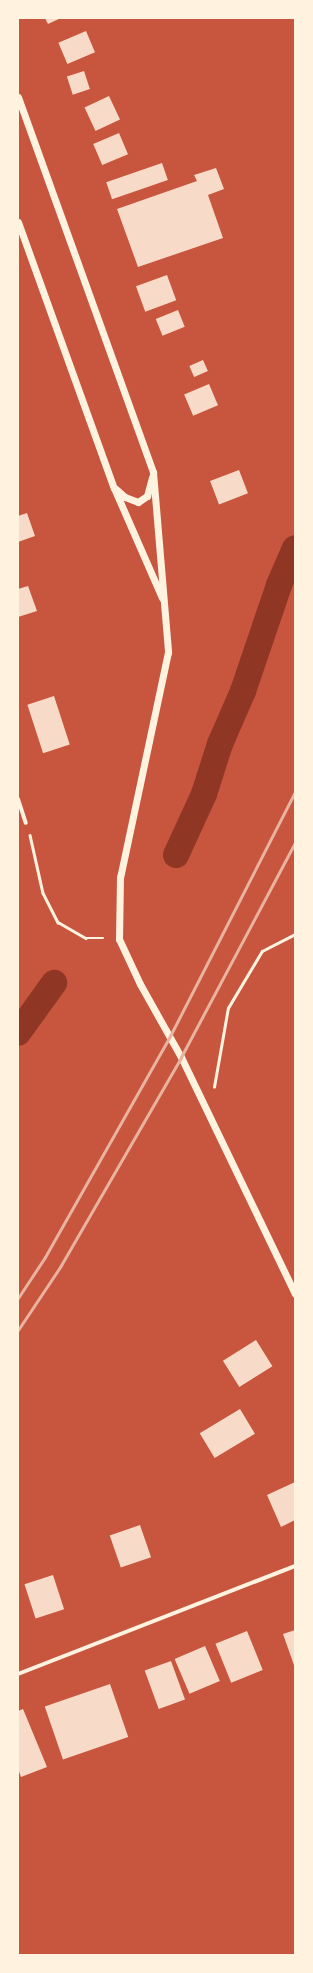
<!DOCTYPE html>
<html>
<head>
<meta charset="utf-8">
<style>
  body { margin:0 }
  #map { position:relative; width:313px; height:1973px; overflow:hidden; background:#c8553d; font-family:Montserrat,sans-serif }
  div>[style] { position:absolute }
  [style*='--x'] { left:calc(var(--x)*1px); top:calc(var(--y)*1px); width:calc(var(--w)*1px); rotate:calc(var(--a)*1deg) }
  .canal>* { height:26px; margin:-13px; padding:0 13px; transform-origin:13px; border-radius:13px; background:#8f3625 }
  .building>* { inset:0; background:#f7dbc8; transform-origin:0 0 }
  .path>* { height:2.5px; margin:-1.25px; padding:0 1.25px; transform-origin:1.25px; border-radius:1.25px; background:#fff3e0 }
  .minor>* { height:4px; margin:-2px; padding:0 2px; transform-origin:2px; border-radius:2px; background:#fff3e0 }
  .tertiary>* { height:7px; margin:-3.5px; padding:0 3.5px; transform-origin:3.5px; border-radius:3.5px; background:#fff3e0 }
  .rail>* { height:3px; margin:-1.5px; padding:0 1.5px; transform-origin:1.5px; border-radius:1.5px; background:#e9b49f }
  span { translate:-50% -50%; white-space:nowrap; text-align:center; line-height:1.15; -webkit-text-stroke:3px #fff3e0; paint-order:stroke }
  .frame { position:absolute; inset:0; border:19px solid #fff3e0; pointer-events:none }
</style>
</head>
<body>
<div id="map">
  <div class="canal">
    <i style="--x:176;--y:855;--w:67;--a:-65.3"></i>
    <i style="--x:204;--y:794;--w:52;--a:-72.3"></i>
    <i style="--x:220;--y:744;--w:58;--a:-66.5"></i>
    <i style="--x:243;--y:691;--w:112;--a:-71.2"></i>
    <i style="--x:279;--y:585;--w:40;--a:-66.6"></i>
    <i style="--x:18;--y:1033;--w:62;--a:-54.2"></i>
  </div>
  <div class="building">
    <i style="clip-path:polygon(45px 18px,61px 18px,48px 24px)"></i>
    <i style="left:86px;top:31px;width:23px;height:30px;rotate:67deg"></i>
    <i style="left:84px;top:71px;width:19px;height:18px;rotate:72deg"></i>
    <i style="left:109px;top:96px;width:26px;height:27px;rotate:65deg"></i>
    <i style="left:119px;top:133px;width:23px;height:28px;rotate:67deg"></i>
    <i style="left:162px;top:163px;width:18px;height:59px;rotate:71deg"></i>
    <i style="clip-path:polygon(216px 168px,224px 189px,208px 195px,223px 238px,138px 267px,117px 209px,197px 181px,194px 175px)"></i>
    <i style="left:167px;top:275px;width:27px;height:33px;rotate:70deg"></i>
    <i style="left:178px;top:310px;width:18px;height:24px;rotate:68deg"></i>
    <i style="left:203px;top:360px;width:12px;height:15px;rotate:66deg"></i>
    <i style="left:209px;top:384px;width:23px;height:27px;rotate:67deg"></i>
    <i style="left:239px;top:470px;width:25px;height:31px;rotate:69deg"></i>
    <i style="clip-path:polygon(27px 513px,35px 536px,18px 542px,18px 516px)"></i>
    <i style="clip-path:polygon(28px 586px,37px 611px,18px 617px,18px 589px)"></i>
    <i style="left:54px;top:696px;width:51px;height:28px;rotate:72deg"></i>
    <i style="left:256px;top:1340px;width:31px;height:39px;rotate:58deg"></i>
    <i style="left:240px;top:1409px;width:29px;height:47px;rotate:59deg"></i>
    <i style="clip-path:polygon(295px 1482px,295px 1520px,281px 1527px,267px 1495px)"></i>
    <i style="left:140px;top:1525px;width:34px;height:32px;rotate:71deg"></i>
    <i style="left:53px;top:1575px;width:36px;height:30px;rotate:72deg"></i>
    <i style="clip-path:polygon(295px 1630px,295px 1668px,283px 1634px)"></i>
    <i style="left:247px;top:1631px;width:42px;height:34px;rotate:68deg"></i>
    <i style="left:205px;top:1646px;width:38px;height:33px;rotate:67deg"></i>
    <i style="left:171px;top:1661px;width:41px;height:28px;rotate:70deg"></i>
    <i style="left:110px;top:1684px;width:56px;height:69px;rotate:71deg"></i>
    <i style="clip-path:polygon(23px 1709px,47px 1767px,21px 1777px,18px 1769px,18px 1711px)"></i>
  </div>
  <div class="path">
    <i style="--x:30;--y:835;--w:59;--a:77.4"></i>
    <i style="--x:43;--y:893;--w:33;--a:63"></i>
    <i style="--x:58;--y:922;--w:32;--a:30"></i>
    <i style="--x:86;--y:938;--w:17;--a:0"></i>
    <i style="--x:214;--y:1087;--w:80;--a:-80"></i>
    <i style="--x:228;--y:1008;--w:66;--a:-59.2"></i>
    <i style="--x:262;--y:951;--w:37;--a:-27"></i>
  </div>
  <div class="minor">
    <i style="--x:18;--y:799;--w:25;--a:72"></i>
    <i style="--x:18;--y:1674;--w:297;--a:-21.3"></i>
  </div>
  <div class="tertiary">
    <i style="--x:18;--y:97;--w:399;--a:70.2"></i>
    <i style="--x:153;--y:472;--w:181;--a:85.2"></i>
    <i style="--x:168;--y:652;--w:230;--a:102"></i>
    <i style="--x:120;--y:877;--w:62;--a:90.9"></i>
    <i style="--x:119;--y:939;--w:50;--a:65"></i>
    <i style="--x:140;--y:984;--w:84;--a:60.7"></i>
    <i style="--x:181;--y:1057;--w:263;--a:64.3"></i>
    <i style="--x:18;--y:222;--w:283;--a:70.2"></i>
    <i style="--x:114;--y:488;--w:120;--a:66.4"></i>
    <i style="--x:116;--y:489;--w:12;--a:42"></i>
    <i style="--x:125;--y:497;--w:14;--a:21"></i>
    <i style="--x:138;--y:502;--w:11;--a:-34"></i>
    <i style="--x:147;--y:496;--w:20;--a:-75"></i>
  </div>
  <div class="rail">
    <i style="--x:18;--y:1298;--w:49;--a:-56.6"></i>
    <i style="--x:45;--y:1257;--w:254;--a:-60.5"></i>
    <i style="--x:170;--y:1036;--w:274;--a:-62.9"></i>
    <i style="--x:18;--y:1330;--w:76;--a:-56.3"></i>
    <i style="--x:60;--y:1267;--w:242;--a:-60"></i>
    <i style="--x:181;--y:1057;--w:242;--a:-62"></i>
  </div>
  <div class="frame"></div>
</div>
</body>
</html>
